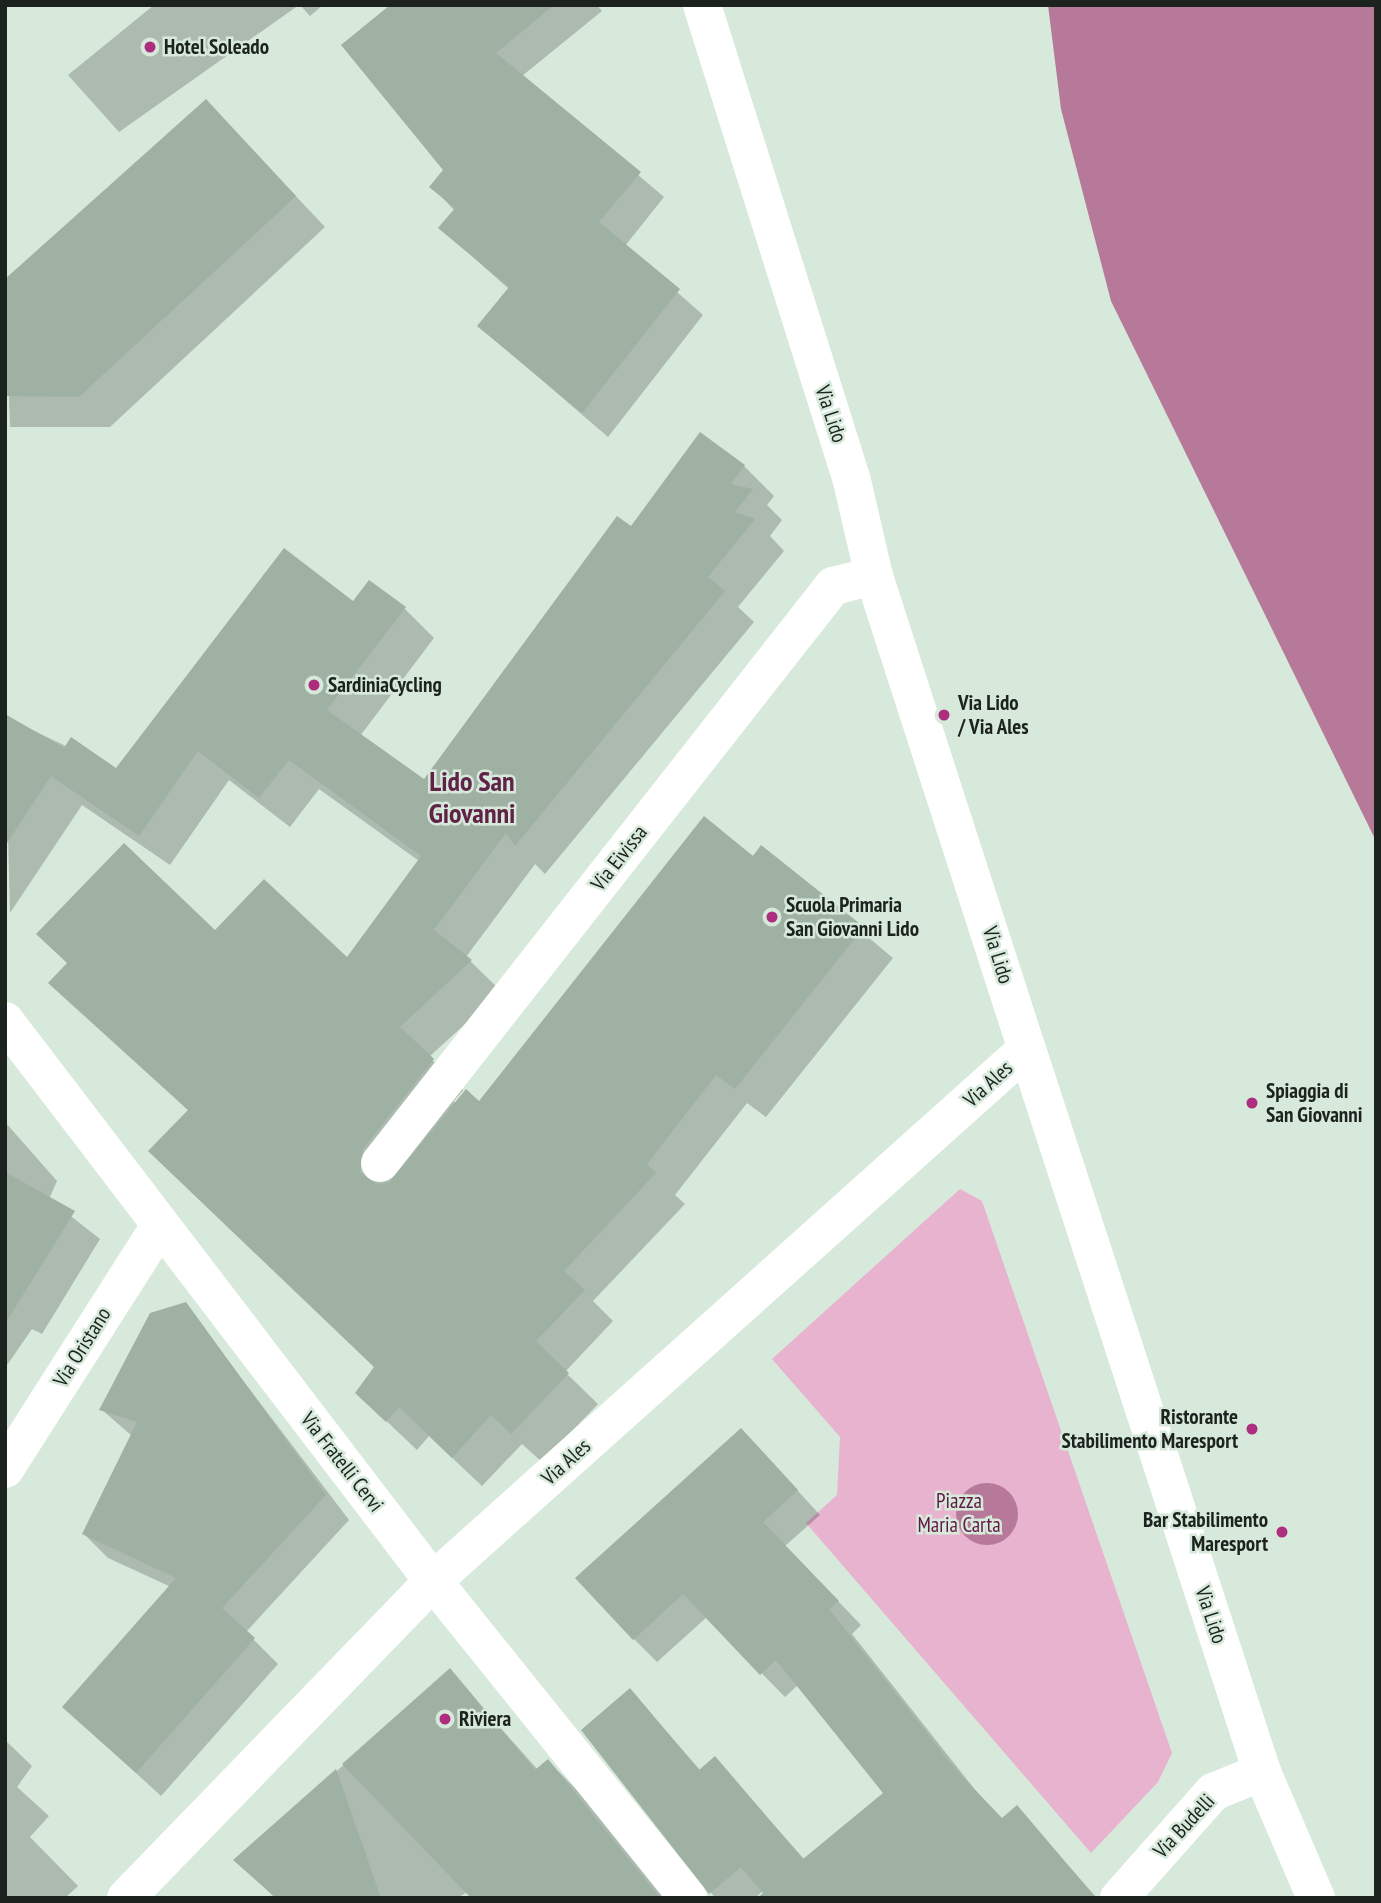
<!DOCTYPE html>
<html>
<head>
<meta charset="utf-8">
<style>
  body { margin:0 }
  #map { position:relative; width:1381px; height:1903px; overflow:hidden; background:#d7e9db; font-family:"PT Sans Narrow",sans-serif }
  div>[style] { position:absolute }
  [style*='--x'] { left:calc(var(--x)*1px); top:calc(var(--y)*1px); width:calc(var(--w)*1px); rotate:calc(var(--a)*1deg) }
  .green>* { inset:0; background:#e8b3ce }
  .water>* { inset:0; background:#b67999 }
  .round { border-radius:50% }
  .shadow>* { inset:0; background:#0003 }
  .building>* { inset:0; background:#9fb1a3 }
  .minor>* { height:38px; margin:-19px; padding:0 19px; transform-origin:19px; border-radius:19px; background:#fff }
  .dots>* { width:19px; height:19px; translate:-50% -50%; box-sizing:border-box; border:4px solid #d7e9db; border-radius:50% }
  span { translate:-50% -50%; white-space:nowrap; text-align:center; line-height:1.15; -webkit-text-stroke:5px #d7e9db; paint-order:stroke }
  .poi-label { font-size:21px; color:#1c231e; font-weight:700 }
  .left { translate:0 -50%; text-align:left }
  .right { translate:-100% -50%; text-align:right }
  .street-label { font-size:21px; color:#1c231e }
  .park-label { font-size:21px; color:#621946 }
  .district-label { font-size:28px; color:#602247; font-weight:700 }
  .frame { position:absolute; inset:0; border:7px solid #1c231e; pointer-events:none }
</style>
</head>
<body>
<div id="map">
  <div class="green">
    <i style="clip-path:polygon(960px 1189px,982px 1201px,1172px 1753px,1158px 1782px,1091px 1853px,806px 1523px,837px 1495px,840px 1437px,772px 1359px)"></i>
  </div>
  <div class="water">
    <i style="clip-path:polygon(1048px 5px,1376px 5px,1376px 841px,1111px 301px,1061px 109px)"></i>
    <i class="round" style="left:956px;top:1483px;width:62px;height:62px"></i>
  </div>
  <div class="shadow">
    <i style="clip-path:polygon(154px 5px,299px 5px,119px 132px,68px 75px)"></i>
    <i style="clip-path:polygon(300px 5px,323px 5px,310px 16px)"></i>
    <i style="clip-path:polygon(392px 5px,597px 5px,602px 11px,522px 76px,664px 197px,625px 246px,703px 315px,608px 437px,479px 326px,509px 289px,440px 228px,455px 211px,431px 186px,445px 170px)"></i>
    <i style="clip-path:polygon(206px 101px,325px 227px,110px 427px,10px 427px,5px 282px)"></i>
    <i style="clip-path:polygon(744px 466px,774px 496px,767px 505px,782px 520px,770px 536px,784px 551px,738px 607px,754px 622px,545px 874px,535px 864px,466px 957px,501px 991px,429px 1057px,463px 1090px,453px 1102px,479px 1104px,761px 848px,893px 958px,766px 1117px,747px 1103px,675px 1195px,685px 1204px,593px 1301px,613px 1321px,565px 1372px,598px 1404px,542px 1462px,522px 1444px,482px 1486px,429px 1436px,417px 1450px,357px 1393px,376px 1367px,189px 1111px,51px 983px,215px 932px,347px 959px,419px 861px,319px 789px,290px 827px,229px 780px,170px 865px,82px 805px,10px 913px,5px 717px,116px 770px,353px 604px,404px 608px,434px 638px,360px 736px,424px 782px,632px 529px)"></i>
    <i style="clip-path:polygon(5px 1122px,57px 1181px,49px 1199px,100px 1239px,42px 1334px,32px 1329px,5px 1368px)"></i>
    <i style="clip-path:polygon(185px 1304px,349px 1520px,246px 1632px,278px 1664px,161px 1796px,64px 1707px,171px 1587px,108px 1558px,84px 1534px,132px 1436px,101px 1409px)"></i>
    <i style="clip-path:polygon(764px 1454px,820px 1515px,785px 1546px,861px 1625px,852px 1634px,980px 1796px,1002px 1820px,1017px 1808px,1097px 1898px,769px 1898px,763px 1891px,755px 1898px,716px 1898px,711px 1893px,630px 1690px,701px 1771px,715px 1759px,805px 1860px,885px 1793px,798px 1685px,785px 1697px,707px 1617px,657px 1662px,634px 1639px)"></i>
    <i style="clip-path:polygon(450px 1671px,538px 1770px,548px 1761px,579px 1792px,666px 1898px,473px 1898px,467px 1892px,458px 1898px,275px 1898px,236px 1860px)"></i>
    <i style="clip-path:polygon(5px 1740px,32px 1766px,17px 1787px,49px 1816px,30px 1837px,78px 1886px,65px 1898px,5px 1898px)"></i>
  </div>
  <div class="building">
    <i style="clip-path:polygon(390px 5px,554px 5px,496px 53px,641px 172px,599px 222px,680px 289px,582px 413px,477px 326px,509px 287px,438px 228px,455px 208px,429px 187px,443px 170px,341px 45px)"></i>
    <i style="clip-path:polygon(206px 99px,296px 196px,79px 397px,5px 396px,5px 279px)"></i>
    <i style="clip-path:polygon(700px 432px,745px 465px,731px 484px,753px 489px,735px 512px,755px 519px,708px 577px,725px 591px,515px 846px,506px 833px,434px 930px,472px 960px,400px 1027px,434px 1059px,363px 1149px,360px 1172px,376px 1184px,389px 1183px,466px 1089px,479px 1101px,704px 816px,753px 856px,761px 845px,864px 927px,735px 1089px,716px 1075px,647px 1164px,656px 1173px,564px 1271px,585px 1290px,536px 1341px,569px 1373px,511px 1434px,491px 1415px,452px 1458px,399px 1407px,386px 1422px,355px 1393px,374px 1367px,148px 1151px,188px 1110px,48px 983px,67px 963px,36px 934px,124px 843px,215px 930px,264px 879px,347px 957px,421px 856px,289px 760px,259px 798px,198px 751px,139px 836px,51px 776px,5px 846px,5px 714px,64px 748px,71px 737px,116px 768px,284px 548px,353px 601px,369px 580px,406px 607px,327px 710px,424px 779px,617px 516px,631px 526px)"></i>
    <i style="clip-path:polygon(5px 1172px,75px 1211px,5px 1324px)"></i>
    <i style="clip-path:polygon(186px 1302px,326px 1495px,222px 1608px,255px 1638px,136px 1773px,62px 1707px,176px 1578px,82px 1534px,137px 1422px,99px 1410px,150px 1313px)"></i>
    <i style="clip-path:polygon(741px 1428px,798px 1490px,763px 1522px,839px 1601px,829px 1609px,957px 1771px,1002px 1818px,1017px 1805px,1096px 1898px,757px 1898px,763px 1893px,741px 1867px,709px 1894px,581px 1730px,630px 1688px,699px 1770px,715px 1756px,803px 1859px,883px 1793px,776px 1660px,760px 1675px,683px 1594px,633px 1640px,575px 1578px)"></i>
    <i style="clip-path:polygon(450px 1668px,535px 1770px,548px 1759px,660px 1898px,471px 1898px,342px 1764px)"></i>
    <i style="clip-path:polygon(336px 1769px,381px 1898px,276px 1898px,233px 1860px)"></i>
  </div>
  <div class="minor">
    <i style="--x:702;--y:5;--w:499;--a:72.5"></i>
    <i style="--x:852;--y:481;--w:98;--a:77"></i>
    <i style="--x:874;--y:576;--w:497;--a:72.1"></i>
    <i style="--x:1027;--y:1049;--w:760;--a:71.99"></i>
    <i style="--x:1262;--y:1772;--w:137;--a:66.8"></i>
    <i style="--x:5;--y:1021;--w:705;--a:52.61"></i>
    <i style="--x:433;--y:1581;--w:407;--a:51.2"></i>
    <i style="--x:380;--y:1163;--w:734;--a:-51.86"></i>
    <i style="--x:833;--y:586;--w:42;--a:-13.7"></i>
    <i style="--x:5;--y:1469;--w:288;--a:-57.5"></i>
    <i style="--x:126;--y:1898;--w:441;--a:-45.9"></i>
    <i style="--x:433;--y:1581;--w:797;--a:-41.85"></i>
    <i style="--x:1119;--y:1898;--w:142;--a:-48.4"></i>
    <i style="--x:1213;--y:1792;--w:53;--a:-22.2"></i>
  </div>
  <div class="dots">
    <i style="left:150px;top:47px;background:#ad2e7e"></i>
    <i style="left:314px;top:685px;background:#ad2e7e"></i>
    <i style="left:944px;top:715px;background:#ad2e7e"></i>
    <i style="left:772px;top:917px;background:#ad2e7e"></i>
    <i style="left:1252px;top:1103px;background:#ad2e7e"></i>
    <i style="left:1252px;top:1429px;background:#ad2e7e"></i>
    <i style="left:1282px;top:1532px;background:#ad2e7e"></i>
    <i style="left:445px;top:1719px;background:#ad2e7e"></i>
  </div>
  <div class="poi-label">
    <span class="left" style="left:164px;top:47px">Hotel Soleado</span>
    <span class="left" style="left:328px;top:685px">SardiniaCycling</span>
    <span class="left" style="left:958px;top:715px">Via Lido<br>/ Via Ales</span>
    <span class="left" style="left:786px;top:917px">Scuola Primaria<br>San Giovanni Lido</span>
    <span class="left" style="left:1266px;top:1103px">Spiaggia di<br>San Giovanni</span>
    <span class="right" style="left:1238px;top:1429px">Ristorante<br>Stabilimento Maresport</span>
    <span class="right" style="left:1268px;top:1532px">Bar Stabilimento<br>Maresport</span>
    <span class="left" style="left:459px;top:1719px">Riviera</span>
  </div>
  <div class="street-label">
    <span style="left:831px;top:414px;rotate:72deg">Via Lido</span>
    <span style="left:619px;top:858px;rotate:-52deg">Via Eivissa</span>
    <span style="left:998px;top:955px;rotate:73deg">Via Lido</span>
    <span style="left:988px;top:1084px;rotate:-42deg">Via Ales</span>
    <span style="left:82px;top:1347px;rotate:-58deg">Via Oristano</span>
    <span style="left:342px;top:1462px;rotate:52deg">Via Fratelli Cervi</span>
    <span style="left:566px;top:1462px;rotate:-42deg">Via Ales</span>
    <span style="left:1211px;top:1615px;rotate:72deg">Via Lido</span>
    <span style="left:1184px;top:1826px;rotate:-47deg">Via Budelli</span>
  </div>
  <div class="park-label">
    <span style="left:959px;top:1513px">Piazza<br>Maria Carta</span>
  </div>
  <div class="district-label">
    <span style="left:472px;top:797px">Lido San<br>Giovanni</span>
  </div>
  <div class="frame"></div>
</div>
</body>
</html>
